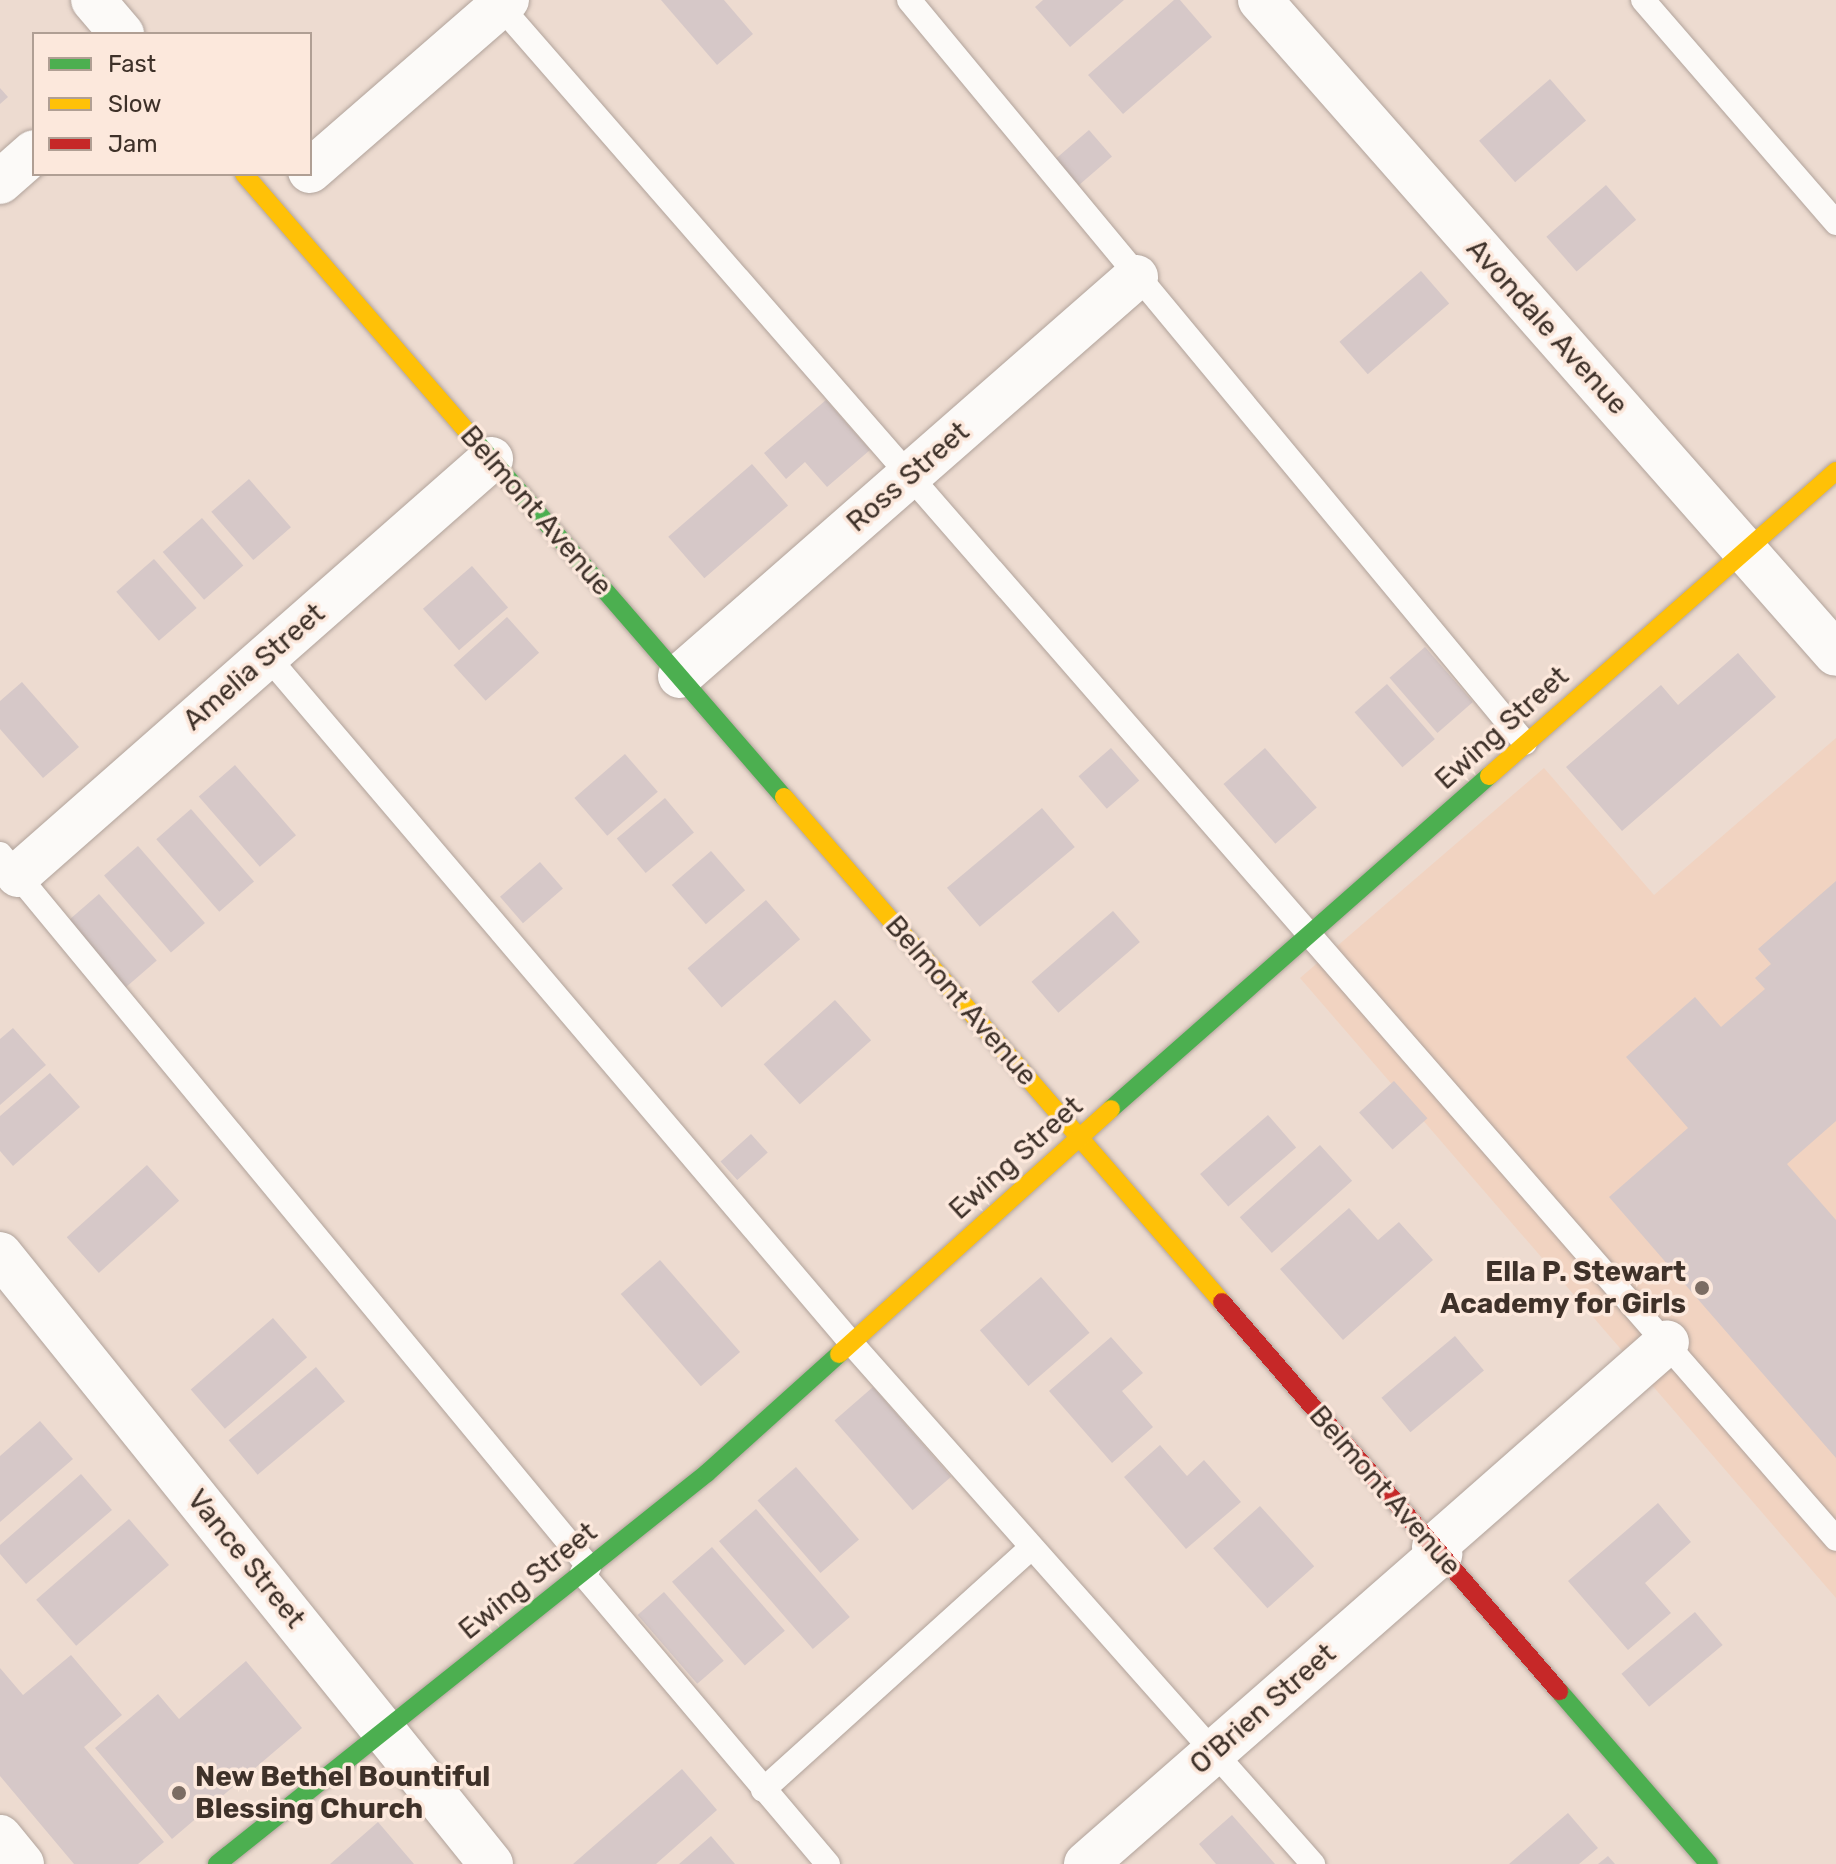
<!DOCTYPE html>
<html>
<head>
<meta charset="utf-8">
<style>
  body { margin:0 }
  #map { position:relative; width:1836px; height:1864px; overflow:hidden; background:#eddbd0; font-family:Rubik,sans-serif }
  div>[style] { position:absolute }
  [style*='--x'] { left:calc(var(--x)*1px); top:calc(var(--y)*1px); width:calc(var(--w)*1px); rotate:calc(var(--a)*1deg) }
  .built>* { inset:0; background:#f1d3c1 }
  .building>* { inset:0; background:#d6c8c8; transform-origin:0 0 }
  .roads { filter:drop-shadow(0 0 2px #b1a39b) drop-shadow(0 0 2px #b1a39b) }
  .lane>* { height:24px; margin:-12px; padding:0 12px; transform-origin:12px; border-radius:12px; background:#fcfaf8 }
  .street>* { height:44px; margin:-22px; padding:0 22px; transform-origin:22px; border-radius:22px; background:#fcfaf8 }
  .fast>* { height:18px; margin:-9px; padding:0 9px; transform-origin:9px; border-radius:9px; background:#4caf50 }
  .slow>* { height:18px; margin:-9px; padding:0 9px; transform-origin:9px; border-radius:9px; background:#ffc107 }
  .jam>* { height:18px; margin:-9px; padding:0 9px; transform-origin:9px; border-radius:9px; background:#c62828 }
  .dots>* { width:22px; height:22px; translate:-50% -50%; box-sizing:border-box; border:4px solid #fce8dc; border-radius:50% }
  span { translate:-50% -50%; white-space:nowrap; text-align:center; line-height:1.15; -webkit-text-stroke:7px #fce8dc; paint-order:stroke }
  .street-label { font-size:28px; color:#3e3129 }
  .poi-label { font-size:28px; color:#3e3129; font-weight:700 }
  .right { translate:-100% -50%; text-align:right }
  .left { translate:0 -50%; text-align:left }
  .legend { position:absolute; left:32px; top:32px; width:280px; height:144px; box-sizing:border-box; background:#fce8dc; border:2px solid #b09f94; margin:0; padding:10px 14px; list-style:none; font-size:24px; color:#3e3129 }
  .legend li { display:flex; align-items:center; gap:16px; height:40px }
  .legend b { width:40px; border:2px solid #b09f94 }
</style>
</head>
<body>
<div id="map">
  <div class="built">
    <i style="clip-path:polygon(1836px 738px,1836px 1598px,1300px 978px,1544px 768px,1654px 895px)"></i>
  </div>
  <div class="building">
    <i style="clip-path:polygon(661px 0,724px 0,753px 34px,717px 65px)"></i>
    <i style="clip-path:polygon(1043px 0,1124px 0,1070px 47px,1035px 7px)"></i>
    <i style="clip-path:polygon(1174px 0,1180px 0,1212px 37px,1123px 114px,1088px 75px)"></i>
    <i style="left:1550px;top:79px;width:55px;height:94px;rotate:49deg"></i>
    <i style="clip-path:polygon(0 88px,8px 97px,0 104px)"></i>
    <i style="left:1089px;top:130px;width:35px;height:44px;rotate:49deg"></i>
    <i style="left:1606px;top:185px;width:46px;height:79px;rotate:49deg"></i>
    <i style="left:1421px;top:271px;width:43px;height:108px;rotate:49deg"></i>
    <i style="clip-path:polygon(826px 400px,870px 450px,827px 487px,805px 462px,786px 479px,764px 453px)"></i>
    <i style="left:752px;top:464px;width:55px;height:111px;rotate:49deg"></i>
    <i style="left:249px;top:479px;width:64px;height:50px;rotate:49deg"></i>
    <i style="left:202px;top:518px;width:63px;height:52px;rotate:49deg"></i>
    <i style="left:154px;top:559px;width:65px;height:50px;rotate:49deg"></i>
    <i style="left:472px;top:566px;width:55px;height:65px;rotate:49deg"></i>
    <i style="left:507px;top:617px;width:48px;height:72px;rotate:48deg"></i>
    <i style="left:1425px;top:647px;width:73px;height:47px;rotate:49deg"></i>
    <i style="clip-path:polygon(1738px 653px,1776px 697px,1622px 831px,1566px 767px,1661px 685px,1678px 705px)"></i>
    <i style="clip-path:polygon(22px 682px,79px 747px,43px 778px,0 729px,0 701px)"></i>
    <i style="left:1387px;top:684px;width:73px;height:43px;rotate:49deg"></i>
    <i style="left:1111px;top:748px;width:43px;height:43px;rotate:49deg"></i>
    <i style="left:1265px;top:748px;width:79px;height:55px;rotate:49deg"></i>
    <i style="left:625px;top:754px;width:50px;height:67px;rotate:49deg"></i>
    <i style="left:235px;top:765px;width:93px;height:48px;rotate:49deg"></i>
    <i style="left:665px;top:798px;width:45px;height:63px;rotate:50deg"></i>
    <i style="left:1042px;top:808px;width:51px;height:124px;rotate:50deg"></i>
    <i style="left:191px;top:809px;width:96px;height:46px;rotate:49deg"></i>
    <i style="left:138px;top:846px;width:102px;height:45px;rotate:49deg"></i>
    <i style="left:711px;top:851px;width:52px;height:52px;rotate:49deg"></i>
    <i style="left:540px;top:862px;width:35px;height:53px;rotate:49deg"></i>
    <i style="clip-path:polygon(1836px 881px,1836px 1121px,1787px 1164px,1836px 1220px,1836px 1458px,1609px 1197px,1688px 1128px,1626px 1057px,1695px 997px,1721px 1027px,1765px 989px,1755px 978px,1771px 964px,1758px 949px)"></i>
    <i style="left:99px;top:894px;width:88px;height:44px;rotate:49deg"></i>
    <i style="left:766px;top:900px;width:52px;height:104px;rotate:49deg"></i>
    <i style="left:1113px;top:911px;width:41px;height:108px;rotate:49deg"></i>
    <i style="left:835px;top:1000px;width:54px;height:96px;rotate:48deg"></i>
    <i style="clip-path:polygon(13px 1028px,46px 1065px,0 1105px,0 1039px)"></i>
    <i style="clip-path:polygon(50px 1073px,80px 1107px,13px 1166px,0 1151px,0 1116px)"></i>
    <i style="left:1394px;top:1081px;width:50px;height:47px;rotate:48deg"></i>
    <i style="left:1268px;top:1115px;width:43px;height:90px;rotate:49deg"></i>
    <i style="left:751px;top:1134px;width:25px;height:41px;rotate:48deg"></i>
    <i style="left:1320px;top:1145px;width:48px;height:108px;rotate:48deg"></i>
    <i style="left:147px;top:1165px;width:48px;height:108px;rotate:48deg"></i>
    <i style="clip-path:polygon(1349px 1208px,1378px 1240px,1399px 1222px,1433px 1260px,1343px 1340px,1280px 1269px)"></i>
    <i style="left:660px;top:1260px;width:122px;height:52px;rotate:49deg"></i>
    <i style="left:1041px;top:1277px;width:74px;height:81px;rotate:49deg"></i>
    <i style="left:273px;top:1318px;width:52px;height:109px;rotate:49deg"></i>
    <i style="left:1455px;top:1336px;width:45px;height:96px;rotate:50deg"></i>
    <i style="clip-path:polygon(1111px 1337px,1143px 1373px,1122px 1391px,1153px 1427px,1112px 1463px,1049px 1391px)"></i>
    <i style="left:316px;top:1367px;width:45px;height:114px;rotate:50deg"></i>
    <i style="left:873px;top:1387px;width:119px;height:51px;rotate:49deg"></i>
    <i style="clip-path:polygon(40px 1421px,73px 1459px,0 1522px,0 1456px)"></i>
    <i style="clip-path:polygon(1160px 1445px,1187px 1476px,1204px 1460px,1241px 1502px,1186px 1549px,1124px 1477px)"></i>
    <i style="left:796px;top:1467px;width:96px;height:51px;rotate:49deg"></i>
    <i style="clip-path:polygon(81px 1474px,112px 1510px,26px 1584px,0 1554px,0 1545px)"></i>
    <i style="clip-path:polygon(1658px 1503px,1691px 1542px,1645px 1583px,1671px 1613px,1628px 1650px,1568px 1581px)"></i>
    <i style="left:1260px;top:1506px;width:81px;height:63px;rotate:48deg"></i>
    <i style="left:756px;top:1509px;width:143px;height:49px;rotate:49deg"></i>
    <i style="left:129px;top:1519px;width:61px;height:123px;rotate:49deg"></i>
    <i style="left:712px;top:1547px;width:111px;height:53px;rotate:49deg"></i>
    <i style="left:664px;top:1592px;width:91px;height:35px;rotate:49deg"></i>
    <i style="left:1695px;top:1612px;width:43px;height:96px;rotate:50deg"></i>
    <i style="clip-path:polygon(71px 1655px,122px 1715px,84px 1747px,164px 1842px,138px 1864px,74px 1864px,0 1776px,0 1668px,23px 1695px)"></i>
    <i style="clip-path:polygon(246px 1661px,302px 1728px,172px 1839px,95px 1748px,158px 1694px,179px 1719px)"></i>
    <i style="clip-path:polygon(682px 1769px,717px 1810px,656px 1864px,573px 1864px)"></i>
    <i style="clip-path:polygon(1568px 1813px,1598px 1848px,1579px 1864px,1509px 1864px)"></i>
    <i style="clip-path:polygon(1232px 1815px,1275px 1864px,1216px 1864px,1199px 1844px)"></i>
    <i style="clip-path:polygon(378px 1822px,414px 1864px,330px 1864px)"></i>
    <i style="clip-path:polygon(711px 1836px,735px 1864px,679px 1864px)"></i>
    <i style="clip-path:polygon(1608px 1856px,1615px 1864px,1598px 1864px)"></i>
  </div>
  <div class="roads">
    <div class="lane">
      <i style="--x:495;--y:0;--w:2041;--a:48.93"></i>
      <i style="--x:909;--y:0;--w:965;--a:50.34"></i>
      <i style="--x:1643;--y:0;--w:295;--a:49.1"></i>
      <i style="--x:267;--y:656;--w:904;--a:49.62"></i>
      <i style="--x:853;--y:1345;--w:694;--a:48.45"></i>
      <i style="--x:0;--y:854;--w:925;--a:50.44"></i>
      <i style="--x:582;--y:1573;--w:381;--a:49.8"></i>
      <i style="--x:763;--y:1790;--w:361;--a:-42.1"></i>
    </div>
    <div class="street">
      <i style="--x:93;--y:0;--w:45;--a:49.5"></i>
      <i style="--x:1260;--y:0;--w:871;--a:48.63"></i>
      <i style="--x:310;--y:171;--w:261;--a:-41"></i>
      <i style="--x:0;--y:182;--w:45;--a:-41.4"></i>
      <i style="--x:680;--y:676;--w:606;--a:-41.19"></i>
      <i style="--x:18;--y:875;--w:630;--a:-41.33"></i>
      <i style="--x:0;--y:1254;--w:783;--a:51.17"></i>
      <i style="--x:1434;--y:1547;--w:310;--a:-41.3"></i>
      <i style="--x:0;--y:1837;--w:35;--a:51"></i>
      <i style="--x:1086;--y:1864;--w:471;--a:-41.2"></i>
    </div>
    <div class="fast">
      <i style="--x:465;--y:429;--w:487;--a:49.1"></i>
      <i style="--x:1111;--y:1109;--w:504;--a:-41.38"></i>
      <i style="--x:1559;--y:1691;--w:229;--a:49.1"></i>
      <i style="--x:217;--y:1864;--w:627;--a:-38.59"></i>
      <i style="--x:707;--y:1473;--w:178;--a:-42"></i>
    </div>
    <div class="slow">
      <i style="--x:244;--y:174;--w:337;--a:49.1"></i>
      <i style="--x:1489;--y:776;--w:462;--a:-41.3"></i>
      <i style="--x:784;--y:797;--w:668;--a:49.06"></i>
      <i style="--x:839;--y:1354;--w:366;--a:-42"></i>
    </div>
    <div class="jam">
      <i style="--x:1222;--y:1302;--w:515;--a:49.1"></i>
    </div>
  </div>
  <div class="dots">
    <i style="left:1702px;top:1288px;background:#7b6c63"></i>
    <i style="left:179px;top:1793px;background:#7b6c63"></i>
  </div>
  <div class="street-label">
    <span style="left:1547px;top:327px;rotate:48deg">Avondale Avenue</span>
    <span style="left:908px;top:477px;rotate:-41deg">Ross Street</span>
    <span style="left:536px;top:511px;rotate:49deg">Belmont Avenue</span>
    <span style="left:254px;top:667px;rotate:-41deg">Amelia Street</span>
    <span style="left:1502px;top:728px;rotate:-42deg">Ewing Street</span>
    <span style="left:961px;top:1001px;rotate:49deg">Belmont Avenue</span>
    <span style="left:1016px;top:1158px;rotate:-42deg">Ewing Street</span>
    <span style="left:1385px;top:1491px;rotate:49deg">Belmont Avenue</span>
    <span style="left:246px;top:1559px;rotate:51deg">Vance Street</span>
    <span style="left:528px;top:1581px;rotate:-39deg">Ewing Street</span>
    <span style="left:1263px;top:1709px;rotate:-41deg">O'Brien Street</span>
  </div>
  <div class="poi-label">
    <span class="right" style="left:1686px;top:1288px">Ella P. Stewart<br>Academy for Girls</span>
    <span class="left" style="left:195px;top:1793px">New Bethel Bountiful<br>Blessing Church</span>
  </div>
  <ul class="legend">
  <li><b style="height:10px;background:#4caf50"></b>Fast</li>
  <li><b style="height:10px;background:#ffc107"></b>Slow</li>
  <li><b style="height:10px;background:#c62828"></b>Jam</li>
  </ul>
</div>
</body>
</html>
